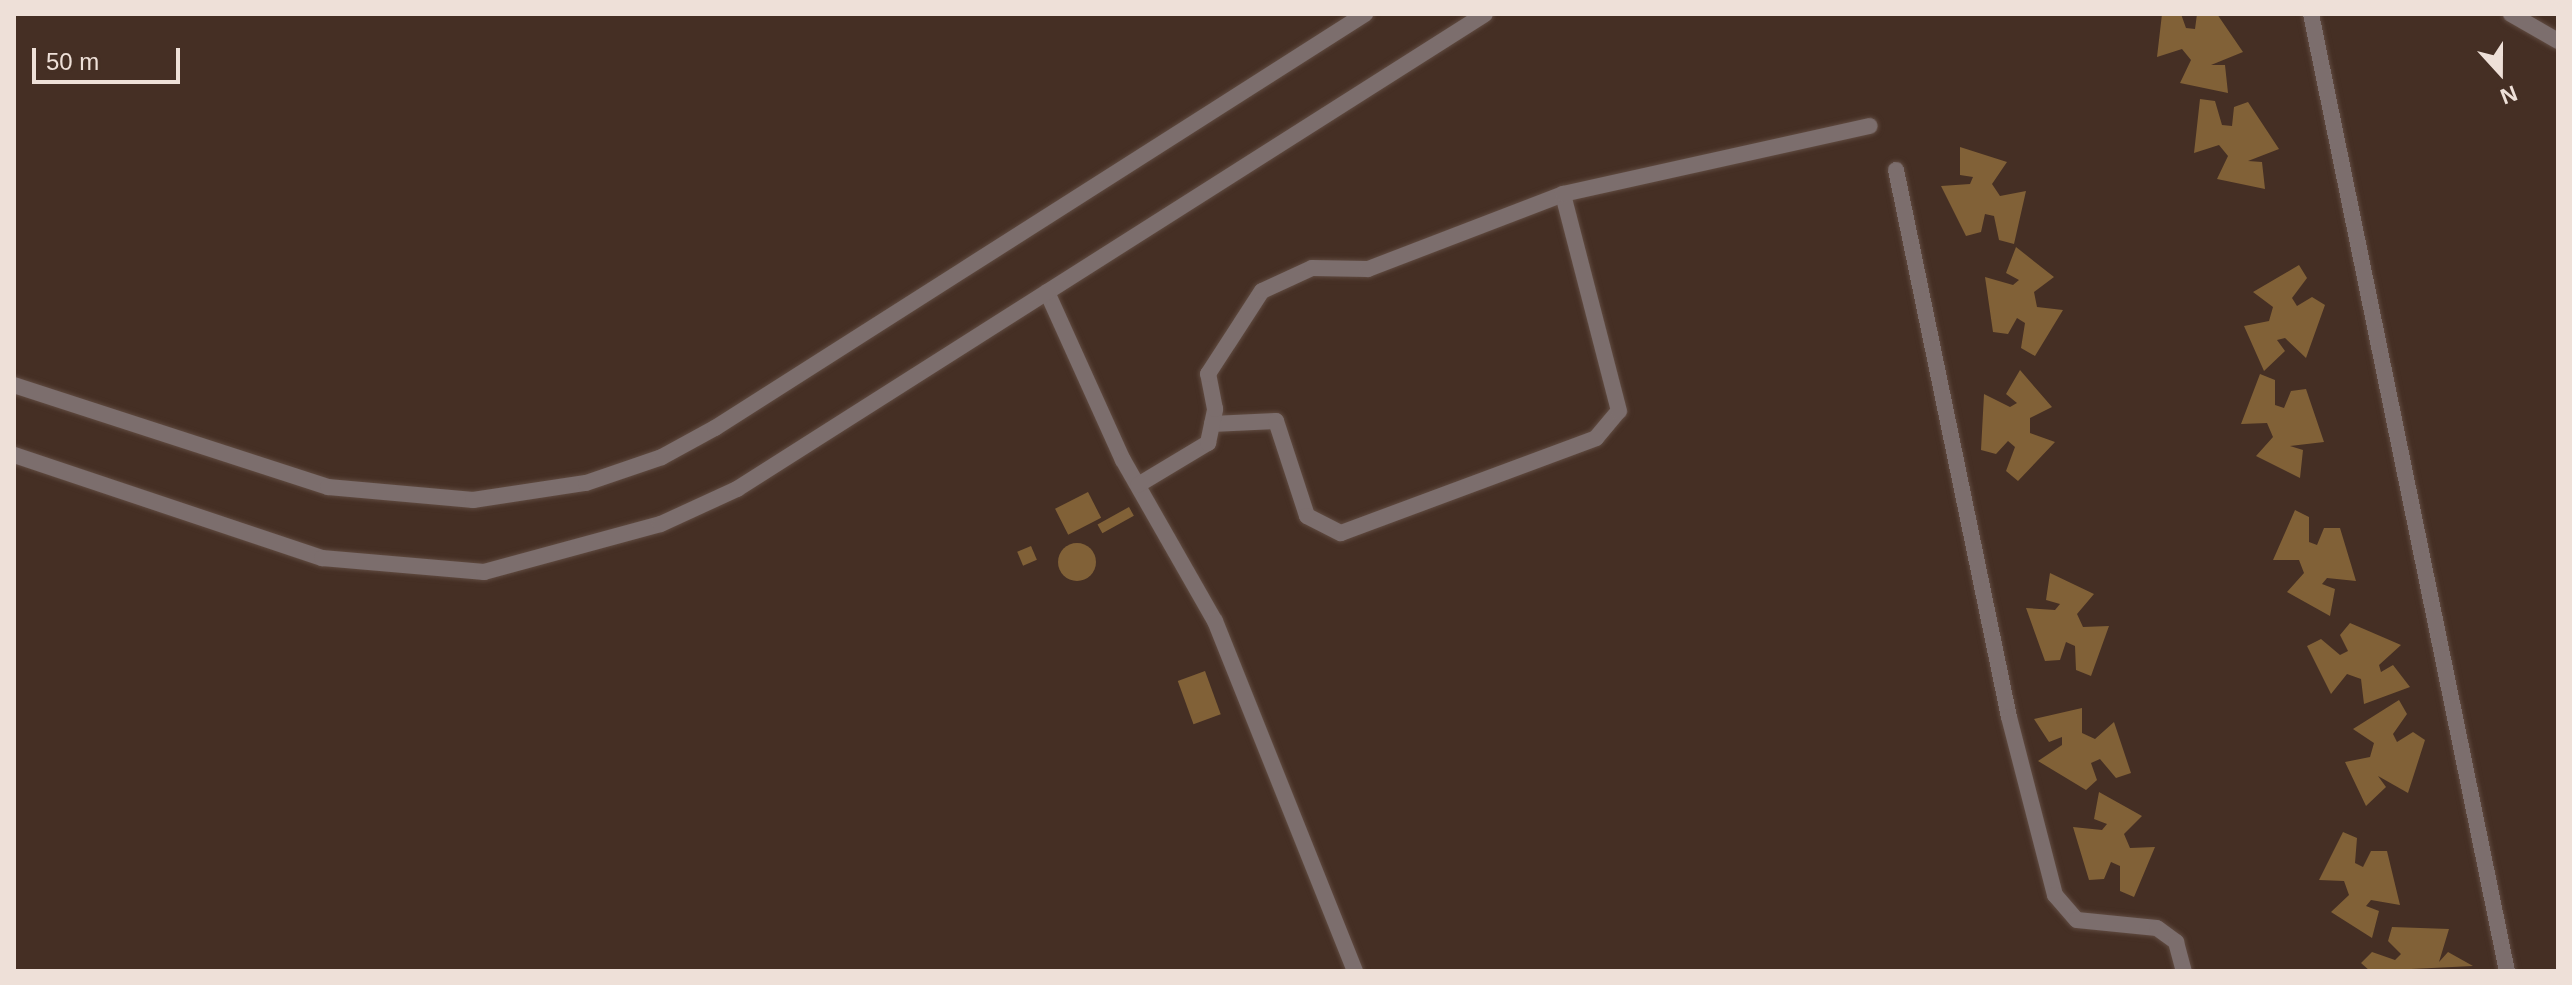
<!DOCTYPE html>
<html>
<head>
<meta charset="utf-8">
<style>
  body { margin:0 }
  #map { position:relative; width:2572px; height:985px; overflow:hidden; background:#452f24; font-family:Arial,sans-serif }
  div>[style] { position:absolute }
  [style*='--x'] { left:calc(var(--x)*1px); top:calc(var(--y)*1px); width:calc(var(--w)*1px); rotate:calc(var(--a)*1deg) }
  .building>* { inset:0; background:#816137; transform-origin:0 0 }
  .round { border-radius:50% }
  .roads { filter:drop-shadow(0 0 2px #604b41) drop-shadow(0 0 2px #604b41) }
  .minor>* { height:16px; margin:-8px; padding:0 8px; transform-origin:8px; border-radius:8px; background:#7c6e6d }
  span { translate:-50% -50%; white-space:nowrap; text-align:center; line-height:1.15; -webkit-text-stroke:6px #452f24; paint-order:stroke }
  .frame { position:absolute; inset:0; border:16px solid #eee0d8; pointer-events:none }
  .north { position:absolute; left:2460px; top:32px; width:80px; height:80px; -webkit-text-stroke:6px #452f24; paint-order:stroke; rotate:159deg; font-size:22px; font-weight:700; line-height:32px; text-align:center; color:#eee0d8 }
  .north::after { content:''; display:block; margin:auto; width:28px; height:36px; background:#eee0d8; clip-path:polygon(50% 0,100% 100%,50% 72%,0 100%) }
  .scale { position:absolute; left:32px; top:48px; width:148px; height:36px; box-sizing:border-box; border:4px solid #eee0d8; border-top:0; padding-left:10px; font-size:24px; line-height:28px; white-space:nowrap; color:#eee0d8; -webkit-text-stroke:6px #452f24; paint-order:stroke }
</style>
</head>
<body>
<div id="map">
  <div class="building">
    <i style="clip-path:polygon(2162px 14px,2181px 14px,2186px 28px,2195px 29px,2197px 14px,2217px 14px,2243px 52px,2211px 65px,2225px 65px,2228px 93px,2180px 83px,2191px 60px,2182px 49px,2157px 57px)"></i>
    <i style="clip-path:polygon(2200px 99px,2215px 101px,2222px 125px,2232px 126px,2234px 107px,2248px 102px,2279px 149px,2248px 161px,2262px 162px,2265px 189px,2217px 179px,2228px 156px,2219px 145px,2194px 153px)"></i>
    <i style="clip-path:polygon(1960px 147px,2007px 162px,1992px 184px,2000px 196px,2026px 191px,2014px 244px,1999px 240px,1994px 216px,1985px 214px,1981px 232px,1966px 236px,1941px 186px,1970px 184px,1973px 177px,1960px 175px)"></i>
    <i style="clip-path:polygon(2016px 247px,2054px 277px,2034px 292px,2037px 307px,2063px 310px,2035px 356px,2021px 348px,2025px 323px,2017px 318px,2008px 334px,1993px 332px,1985px 277px,2013px 285px,2019px 280px,2006px 273px)"></i>
    <i style="clip-path:polygon(2299px 265px,2307px 278px,2292px 298px,2297px 306px,2312px 297px,2325px 305px,2306px 358px,2285px 338px,2277px 340px,2285px 351px,2264px 371px,2244px 326px,2269px 321px,2273px 307px,2253px 292px)"></i>
    <i style="clip-path:polygon(2020px 370px,2052px 407px,2030px 418px,2030px 433px,2055px 442px,2018px 481px,2006px 471px,2015px 447px,2008px 441px,1996px 454px,1981px 450px,1984px 394px,2010px 407px,2017px 403px,2006px 394px)"></i>
    <i style="clip-path:polygon(2260px 374px,2275px 380px,2275px 405px,2284px 408px,2291px 391px,2306px 389px,2324px 442px,2290px 446px,2303px 450px,2300px 478px,2256px 456px,2273px 437px,2267px 423px,2241px 424px)"></i>
    <i style="left:1088px;top:492px;width:29px;height:37px;rotate:63deg"></i>
    <i style="left:1129px;top:507px;width:10px;height:36px;rotate:61deg"></i>
    <i style="clip-path:polygon(2295px 510px,2309px 517px,2309px 542px,2317px 545px,2324px 528px,2340px 528px,2356px 581px,2327px 578px,2322px 584px,2335px 589px,2330px 616px,2287px 592px,2304px 573px,2299px 560px,2273px 560px)"></i>
    <i class="round" style="left:1058px;top:543px;width:38px;height:38px"></i>
    <i style="left:1031px;top:546px;width:15px;height:15px;rotate:67deg"></i>
    <i style="clip-path:polygon(2050px 573px,2094px 594px,2077px 614px,2083px 627px,2109px 626px,2091px 676px,2076px 670px,2075px 646px,2066px 642px,2060px 660px,2045px 661px,2026px 608px,2055px 610px,2060px 604px,2046px 600px)"></i>
    <i style="clip-path:polygon(2350px 623px,2401px 645px,2379px 665px,2381px 672px,2393px 665px,2410px 687px,2364px 704px,2361px 679px,2347px 674px,2331px 694px,2307px 646px,2321px 639px,2340px 655px,2348px 651px,2340px 635px)"></i>
    <i style="left:1205px;top:671px;width:46px;height:29px;rotate:70deg"></i>
    <i style="clip-path:polygon(2399px 700px,2407px 714px,2393px 734px,2397px 742px,2413px 732px,2425px 740px,2408px 793px,2378px 776px,2386px 787px,2366px 806px,2345px 762px,2370px 757px,2374px 743px,2353px 729px)"></i>
    <i style="clip-path:polygon(2082px 708px,2082px 733px,2095px 739px,2114px 722px,2131px 773px,2116px 778px,2100px 759px,2091px 763px,2097px 780px,2086px 790px,2038px 761px,2062px 745px,2062px 737px,2049px 742px,2034px 719px)"></i>
    <i style="clip-path:polygon(2099px 792px,2142px 816px,2124px 834px,2130px 848px,2155px 847px,2134px 897px,2120px 891px,2120px 866px,2111px 862px,2104px 879px,2089px 880px,2073px 827px,2102px 830px,2107px 824px,2094px 819px)"></i>
    <i style="clip-path:polygon(2343px 832px,2357px 838px,2355px 863px,2363px 867px,2371px 851px,2387px 851px,2400px 905px,2371px 900px,2366px 906px,2379px 911px,2372px 938px,2331px 912px,2349px 895px,2344px 881px,2319px 880px)"></i>
    <i style="clip-path:polygon(2392px 927px,2449px 929px,2439px 962px,2448px 952px,2473px 966px,2370px 971px,2361px 963px,2372px 952px,2395px 960px,2401px 954px,2388px 941px)"></i>
  </div>
  <div class="roads">
    <div class="minor">
      <i style="--x:2311;--y:14;--w:977;--a:78.43"></i>
      <i style="--x:2511;--y:14;--w:54;--a:29.9"></i>
      <i style="--x:1896;--y:170;--w:559;--a:78.33"></i>
      <i style="--x:2009;--y:717;--w:184;--a:75.5"></i>
      <i style="--x:2055;--y:895;--w:33;--a:49"></i>
      <i style="--x:2077;--y:920;--w:80;--a:5.7"></i>
      <i style="--x:2157;--y:928;--w:24;--a:36"></i>
      <i style="--x:2176;--y:942;--w:30;--a:75"></i>
      <i style="--x:1047;--y:292;--w:184;--a:65.7"></i>
      <i style="--x:1123;--y:460;--w:185;--a:60.3"></i>
      <i style="--x:1215;--y:621;--w:377;--a:68.2"></i>
      <i style="--x:14;--y:385;--w:330;--a:18"></i>
      <i style="--x:328;--y:487;--w:146;--a:5.1"></i>
      <i style="--x:473;--y:500;--w:114;--a:-8.6"></i>
      <i style="--x:586;--y:483;--w:80;--a:-18.9"></i>
      <i style="--x:662;--y:457;--w:60;--a:-28.7"></i>
      <i style="--x:715;--y:428;--w:771;--a:-32.49"></i>
      <i style="--x:1212;--y:424;--w:64;--a:-2.7"></i>
      <i style="--x:1276;--y:421;--w:100;--a:71.9"></i>
      <i style="--x:1307;--y:516;--w:38;--a:27"></i>
      <i style="--x:1341;--y:533;--w:272;--a:-20.4"></i>
      <i style="--x:1596;--y:438;--w:35;--a:-50"></i>
      <i style="--x:1619;--y:411;--w:224;--a:-104.5"></i>
      <i style="--x:14;--y:455;--w:325;--a:18.5"></i>
      <i style="--x:322;--y:558;--w:163;--a:4.9"></i>
      <i style="--x:484;--y:572;--w:183;--a:-15.2"></i>
      <i style="--x:661;--y:524;--w:84;--a:-24.7"></i>
      <i style="--x:737;--y:489;--w:886;--a:-32.42"></i>
      <i style="--x:1138;--y:485;--w:82;--a:-31"></i>
      <i style="--x:1208;--y:443;--w:35;--a:-78"></i>
      <i style="--x:1215;--y:409;--w:36;--a:-101"></i>
      <i style="--x:1208;--y:374;--w:99;--a:-57"></i>
      <i style="--x:1262;--y:291;--w:55;--a:-24.7"></i>
      <i style="--x:1312;--y:268;--w:56;--a:1"></i>
      <i style="--x:1368;--y:269;--w:209;--a:-21"></i>
      <i style="--x:1563;--y:194;--w:314;--a:-12.5"></i>
    </div>
  </div>
  <div class="frame"></div>
  <div class="north">N</div>
  <div class="scale">50 m</div>
</div>
</body>
</html>
